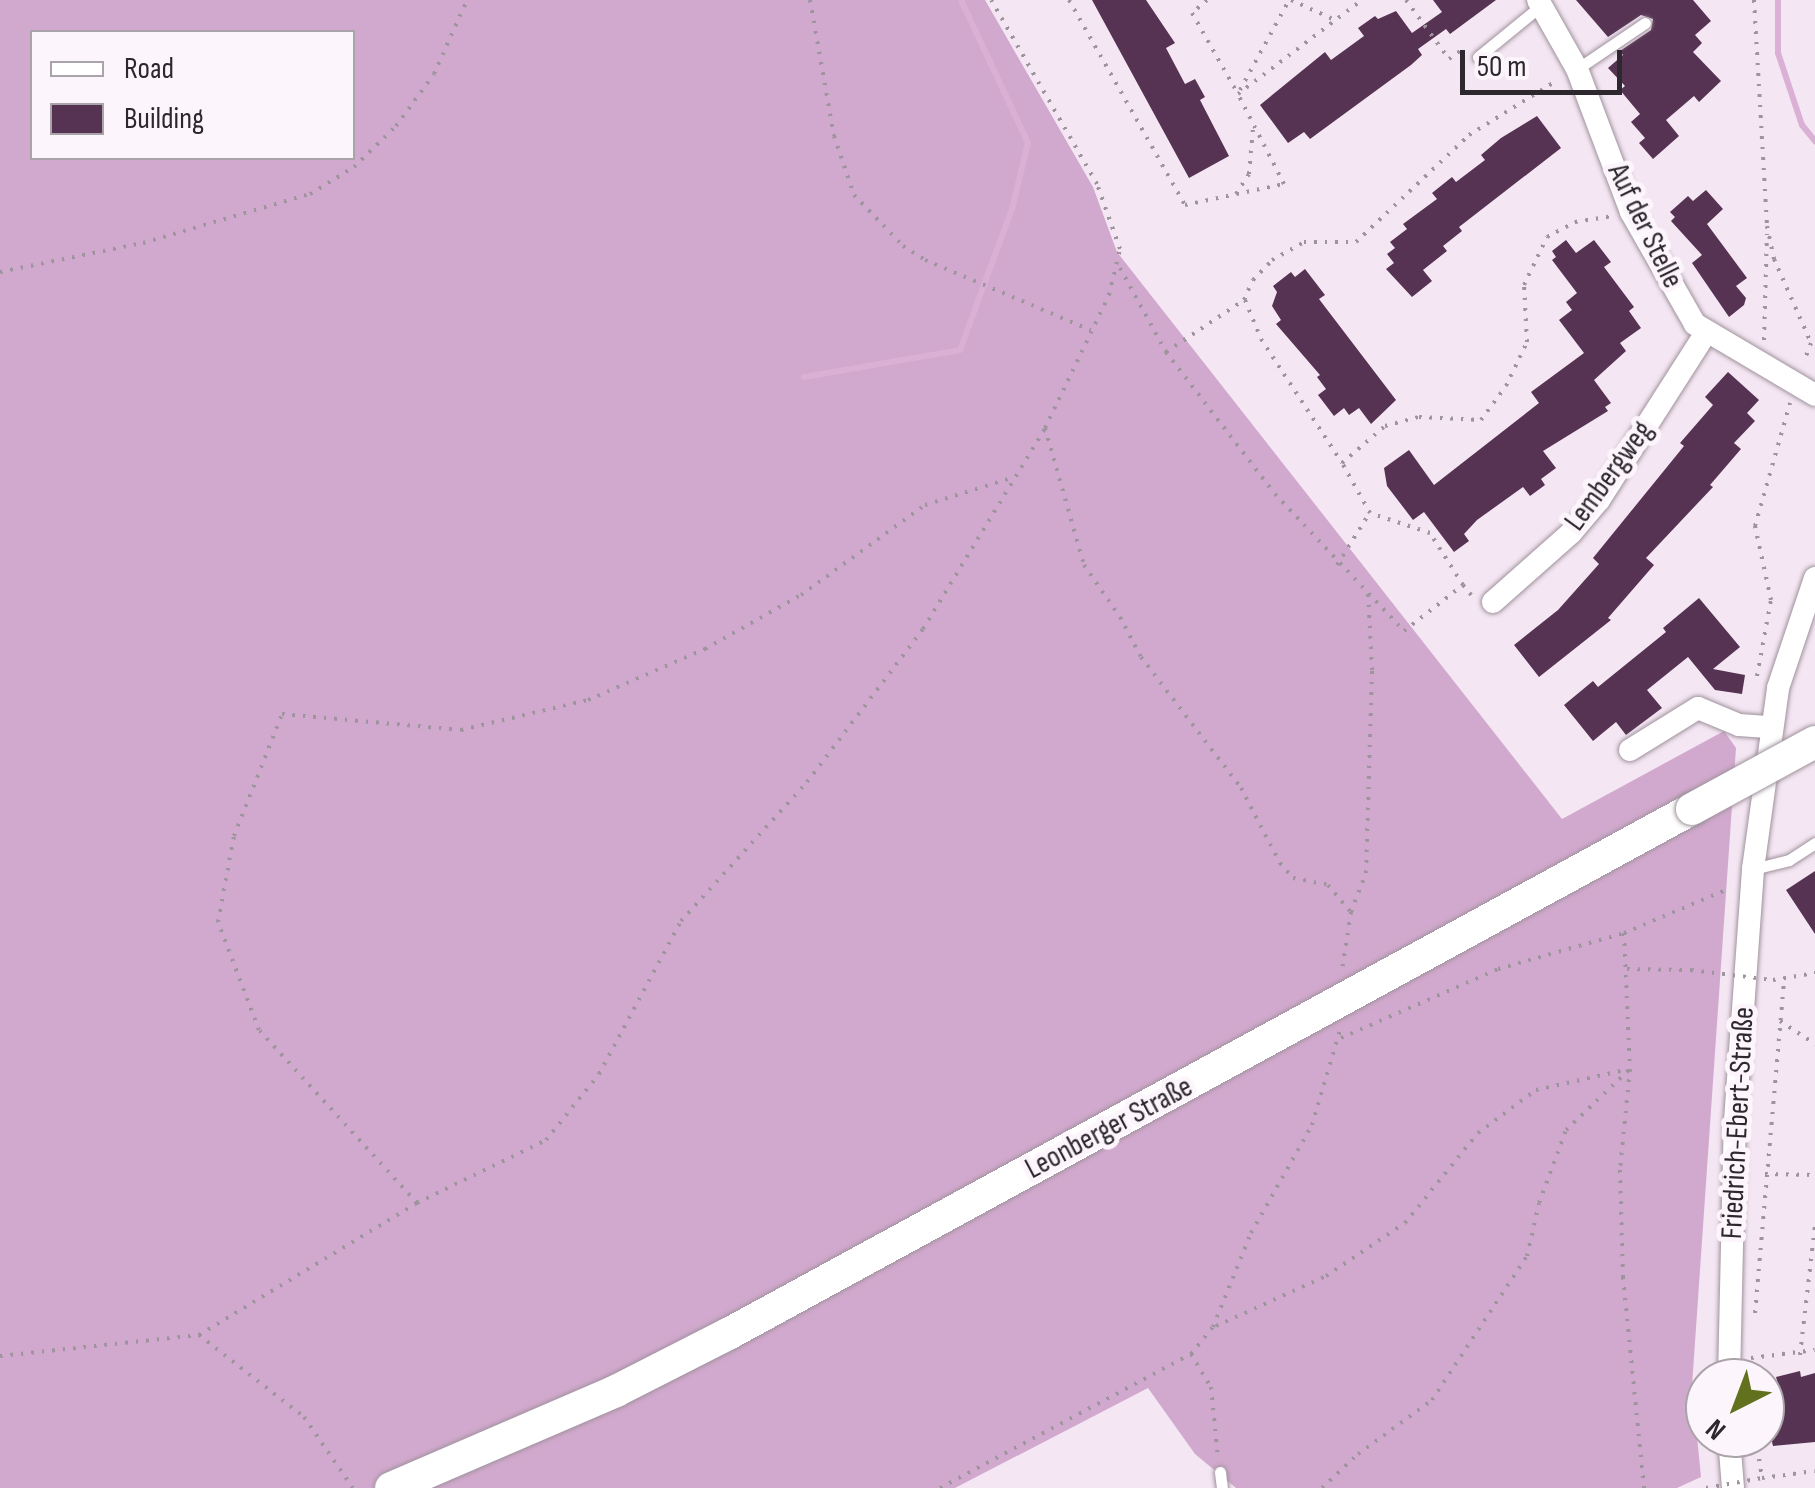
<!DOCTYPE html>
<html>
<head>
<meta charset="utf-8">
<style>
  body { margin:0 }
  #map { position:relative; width:1815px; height:1488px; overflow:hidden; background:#f4e6f2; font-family:"Sofia Sans Condensed",sans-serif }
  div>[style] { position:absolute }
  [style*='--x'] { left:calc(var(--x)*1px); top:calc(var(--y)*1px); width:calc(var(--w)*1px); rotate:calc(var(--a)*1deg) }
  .forest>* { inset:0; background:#d2a9ce }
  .stream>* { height:6px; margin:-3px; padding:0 3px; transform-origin:3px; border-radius:3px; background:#dab0d5 }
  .building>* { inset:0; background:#563352 }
  .path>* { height:4px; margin-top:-2px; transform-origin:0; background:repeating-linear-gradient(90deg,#9e949d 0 2.5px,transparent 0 10.5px) }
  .roads { filter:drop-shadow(0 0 2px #9f929d) drop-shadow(0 0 2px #9f929d) }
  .service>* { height:11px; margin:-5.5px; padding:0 5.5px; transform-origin:5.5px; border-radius:5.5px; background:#fff }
  .minor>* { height:22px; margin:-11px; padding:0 11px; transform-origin:11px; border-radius:11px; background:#fff }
  .secondary>* { height:32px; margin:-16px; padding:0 16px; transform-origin:16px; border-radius:16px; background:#fff }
  .path-bridge>* { height:4px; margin-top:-2px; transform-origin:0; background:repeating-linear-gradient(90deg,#9e949d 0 2.5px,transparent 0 10.5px) }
  .bridges { filter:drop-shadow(0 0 2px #9f929d) drop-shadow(0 0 2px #9f929d) }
  .secondary-bridge>* { height:32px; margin:-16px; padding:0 16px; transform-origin:16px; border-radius:16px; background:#fff }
  span { translate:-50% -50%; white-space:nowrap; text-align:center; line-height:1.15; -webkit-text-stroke:10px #fdf5fc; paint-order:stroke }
  .street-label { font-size:30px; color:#2d282d }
  .legend { position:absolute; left:30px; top:30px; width:325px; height:130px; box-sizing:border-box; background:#fdf5fc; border:2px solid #aaa3a9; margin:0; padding:12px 18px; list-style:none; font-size:30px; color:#2d282d }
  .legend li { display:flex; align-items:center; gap:20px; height:50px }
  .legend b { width:50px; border:2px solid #aaa3a9 }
  .north { position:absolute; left:1685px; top:1358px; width:100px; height:100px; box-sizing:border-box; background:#fdf5fc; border:2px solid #aaa3a9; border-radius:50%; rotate:222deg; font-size:28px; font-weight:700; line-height:40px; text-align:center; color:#2d282d }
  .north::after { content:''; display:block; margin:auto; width:35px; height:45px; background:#61711e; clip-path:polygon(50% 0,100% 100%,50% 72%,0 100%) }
  .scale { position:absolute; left:1460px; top:50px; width:162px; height:45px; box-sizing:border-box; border:5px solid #2d282d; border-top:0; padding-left:12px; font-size:30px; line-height:35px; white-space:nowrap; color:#2d282d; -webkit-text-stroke:8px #fdf5fc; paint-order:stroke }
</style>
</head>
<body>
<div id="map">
  <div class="forest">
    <i style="clip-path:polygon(evenodd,0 0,985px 0,1093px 187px,1117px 252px,1562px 819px,1724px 731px,1736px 748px,1692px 1386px,1701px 1477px,1677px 1488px,1236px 1488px,1195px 1454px,1148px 1388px,955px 1488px,0 1488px,0 0,32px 32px,352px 32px,352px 158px,32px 158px,32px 32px)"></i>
  </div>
  <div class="stream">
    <i style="--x:1778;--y:0;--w:53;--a:90"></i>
    <i style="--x:1778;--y:53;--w:76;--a:71.6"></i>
    <i style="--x:1802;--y:125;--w:21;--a:51"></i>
    <i style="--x:804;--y:377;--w:158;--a:-9.8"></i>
    <i style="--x:960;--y:350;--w:150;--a:-69.8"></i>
    <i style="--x:1012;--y:209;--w:68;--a:-76.4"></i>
    <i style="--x:1028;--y:143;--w:158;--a:-115.1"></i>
  </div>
  <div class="building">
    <i style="clip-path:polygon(1092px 0,1146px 0,1175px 43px,1166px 48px,1185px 84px,1195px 79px,1205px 97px,1200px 100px,1229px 156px,1189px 178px)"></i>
    <i style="clip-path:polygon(1433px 0,1496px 0,1450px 34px,1446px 29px,1418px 49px,1422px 55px,1411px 65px,1310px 139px,1304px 132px,1288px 143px,1260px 105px,1325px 52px,1331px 60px,1364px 36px,1358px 28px,1375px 16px,1378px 19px,1396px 11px,1412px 33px,1442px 12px)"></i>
    <i style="clip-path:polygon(1576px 0,1693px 0,1711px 21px,1695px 35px,1702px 43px,1693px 52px,1721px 81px,1699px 102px,1694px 96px,1666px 120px,1679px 136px,1653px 159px,1639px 143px,1645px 138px,1631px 122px,1640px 114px,1620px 90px,1625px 86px,1608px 68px,1623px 55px,1620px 51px,1651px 30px,1653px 19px,1641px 15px,1608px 37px)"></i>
    <i style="clip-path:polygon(1537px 116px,1561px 148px,1459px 227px,1462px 231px,1443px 246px,1447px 251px,1423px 270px,1432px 281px,1412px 297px,1386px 269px,1394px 263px,1387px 254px,1395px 248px,1390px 242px,1407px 229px,1403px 224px,1437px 199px,1432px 193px,1452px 177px,1456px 182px,1485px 160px,1481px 155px,1501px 138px)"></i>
    <i style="clip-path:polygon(1706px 190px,1723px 209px,1707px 224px,1747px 278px,1736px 286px,1746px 298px,1744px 305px,1729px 317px,1692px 263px,1702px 255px,1671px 221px,1675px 217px,1670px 212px,1688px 196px,1693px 201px)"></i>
    <i style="clip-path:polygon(1566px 240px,1576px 253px,1594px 240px,1611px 262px,1604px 267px,1634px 307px,1629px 311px,1641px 328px,1620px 343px,1626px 351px,1594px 380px,1611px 403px,1605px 407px,1608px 411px,1543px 451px,1556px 468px,1541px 479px,1545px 485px,1530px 496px,1523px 487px,1477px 520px,1464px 534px,1469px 541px,1454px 552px,1424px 512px,1413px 520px,1387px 486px,1384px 468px,1409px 450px,1434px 485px,1539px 403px,1531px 392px,1584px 353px,1559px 320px,1572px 310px,1566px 302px,1577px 293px,1552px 260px,1556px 257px,1552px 251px)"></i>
    <i style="clip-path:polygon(1305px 269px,1325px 295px,1319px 299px,1396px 400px,1371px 424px,1359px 408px,1349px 415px,1344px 408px,1334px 416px,1318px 395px,1326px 389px,1317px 377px,1320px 375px,1276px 324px,1281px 320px,1272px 306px,1277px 292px,1273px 286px,1291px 272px,1295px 277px)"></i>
    <i style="clip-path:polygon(1728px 372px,1759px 400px,1747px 413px,1755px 421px,1734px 443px,1741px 449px,1710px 485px,1713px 487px,1646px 558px,1654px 565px,1608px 618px,1611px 620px,1539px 677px,1514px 645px,1558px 610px,1599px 564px,1593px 558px,1684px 446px,1680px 443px,1713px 405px,1705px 397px)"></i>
    <i style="clip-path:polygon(1699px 598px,1740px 647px,1713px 669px,1745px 675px,1742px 694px,1715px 690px,1688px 657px,1647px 690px,1662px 708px,1626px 735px,1616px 722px,1593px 741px,1564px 705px,1593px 681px,1598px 687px,1666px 632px,1663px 628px)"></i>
    <i style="clip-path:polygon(1815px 871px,1815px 934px,1786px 890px)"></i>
    <i style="clip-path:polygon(1800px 1371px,1801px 1377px,1815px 1373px,1815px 1442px,1773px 1446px,1765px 1413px,1765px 1388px,1778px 1384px,1776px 1377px)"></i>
  </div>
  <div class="path">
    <i style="--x:810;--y:0;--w:138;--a:80"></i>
    <i style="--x:834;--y:136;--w:62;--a:71.3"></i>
    <i style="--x:854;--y:195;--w:71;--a:46.1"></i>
    <i style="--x:903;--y:246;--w:26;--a:32"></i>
    <i style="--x:925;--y:260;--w:180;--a:22.9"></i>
    <i style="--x:1069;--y:0;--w:236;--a:60.5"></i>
    <i style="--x:1185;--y:205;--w:101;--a:-12"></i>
    <i style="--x:1284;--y:184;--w:101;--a:-117.1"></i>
    <i style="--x:1238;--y:94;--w:156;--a:-37.2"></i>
    <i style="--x:1207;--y:0;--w:20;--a:139"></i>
    <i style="--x:1192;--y:13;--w:93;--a:60.4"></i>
    <i style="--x:1291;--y:0;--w:48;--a:24.4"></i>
    <i style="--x:1406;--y:0;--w:73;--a:53.9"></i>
    <i style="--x:1449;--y:59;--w:17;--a:-36"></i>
    <i style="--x:1754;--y:0;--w:225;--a:86.7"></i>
    <i style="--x:1240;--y:90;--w:102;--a:-61.4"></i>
    <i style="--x:1236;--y:194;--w:24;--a:-57"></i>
    <i style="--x:1249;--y:174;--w:46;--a:-85"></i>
    <i style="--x:1767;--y:226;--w:34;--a:78"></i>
    <i style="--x:1774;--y:259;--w:92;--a:66.2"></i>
    <i style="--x:1811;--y:343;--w:19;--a:111"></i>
    <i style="--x:1120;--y:268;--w:96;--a:61.3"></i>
    <i style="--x:1166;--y:352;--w:179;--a:52.5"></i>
    <i style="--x:1275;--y:494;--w:188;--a:46.7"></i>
    <i style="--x:1404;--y:631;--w:75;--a:-37.9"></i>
    <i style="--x:1463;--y:585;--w:13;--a:51"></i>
    <i style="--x:0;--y:272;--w:146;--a:-11.5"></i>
    <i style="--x:143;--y:243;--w:174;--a:-16.4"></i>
    <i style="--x:310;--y:194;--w:52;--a:-31.5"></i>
    <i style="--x:354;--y:167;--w:59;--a:-44.3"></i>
    <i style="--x:396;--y:126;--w:64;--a:-53.8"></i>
    <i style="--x:434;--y:74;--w:81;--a:-66"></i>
    <i style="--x:1245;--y:300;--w:42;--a:67.7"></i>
    <i style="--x:1261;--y:339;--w:148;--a:56.8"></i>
    <i style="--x:1764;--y:340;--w:106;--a:-88.4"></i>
    <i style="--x:1166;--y:352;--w:94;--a:-33.7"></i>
    <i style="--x:1244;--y:300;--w:22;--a:-66"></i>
    <i style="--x:1253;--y:280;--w:28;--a:-46"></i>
    <i style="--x:1272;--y:260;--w:37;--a:-29"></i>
    <i style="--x:1304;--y:242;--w:52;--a:0"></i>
    <i style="--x:1356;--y:242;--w:156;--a:-43.4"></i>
    <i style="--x:1469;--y:135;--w:102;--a:-31.8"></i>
    <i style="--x:1045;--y:428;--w:142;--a:74.1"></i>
    <i style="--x:1084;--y:565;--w:63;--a:55.3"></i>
    <i style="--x:1120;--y:617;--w:45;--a:62.3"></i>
    <i style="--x:1141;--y:657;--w:165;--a:52.6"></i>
    <i style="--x:1241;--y:788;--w:85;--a:62.5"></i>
    <i style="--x:1280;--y:863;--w:20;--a:49"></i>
    <i style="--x:1293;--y:878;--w:36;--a:11"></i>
    <i style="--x:1328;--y:885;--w:35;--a:50"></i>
    <i style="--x:1351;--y:912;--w:59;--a:98.8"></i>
    <i style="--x:1337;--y:565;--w:60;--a:-57.9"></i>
    <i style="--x:1463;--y:585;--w:62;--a:-122.4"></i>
    <i style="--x:1430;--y:533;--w:63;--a:-161.6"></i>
    <i style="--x:1370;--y:513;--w:57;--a:-119.2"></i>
    <i style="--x:1342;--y:463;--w:57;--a:-40.7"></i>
    <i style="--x:1385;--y:426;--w:35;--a:-15"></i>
    <i style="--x:1419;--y:417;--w:62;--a:2.8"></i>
    <i style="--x:1481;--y:420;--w:42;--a:-53.7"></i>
    <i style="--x:1506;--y:386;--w:49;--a:-64.5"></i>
    <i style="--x:1527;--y:342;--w:57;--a:-93"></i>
    <i style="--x:1524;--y:285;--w:53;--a:-64.4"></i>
    <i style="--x:1547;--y:237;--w:32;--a:-28"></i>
    <i style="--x:1575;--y:222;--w:37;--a:-9"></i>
    <i style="--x:1757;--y:676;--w:77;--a:-79.6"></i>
    <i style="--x:1771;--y:600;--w:76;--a:-102.2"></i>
    <i style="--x:1755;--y:526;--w:128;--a:-74.1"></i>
    <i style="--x:1351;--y:912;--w:42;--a:-69"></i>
    <i style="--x:1366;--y:873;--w:203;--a:-88.3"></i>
    <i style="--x:1372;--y:670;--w:79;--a:-92.9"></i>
    <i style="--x:1624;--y:933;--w:136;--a:87.5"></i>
    <i style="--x:1630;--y:1069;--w:101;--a:95.7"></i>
    <i style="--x:1620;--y:1170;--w:107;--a:88.4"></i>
    <i style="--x:1623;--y:1277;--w:212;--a:84.3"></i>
    <i style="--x:1627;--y:969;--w:64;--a:0.9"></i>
    <i style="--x:1773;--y:980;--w:43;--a:-9.5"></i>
    <i style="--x:1780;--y:1021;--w:42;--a:33.3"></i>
    <i style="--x:1341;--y:1038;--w:171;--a:-23.7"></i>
    <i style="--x:1498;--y:969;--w:131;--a:-15.9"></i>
    <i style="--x:1624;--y:933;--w:113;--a:-22.9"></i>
    <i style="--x:1765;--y:1174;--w:50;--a:1.1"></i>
    <i style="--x:417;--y:1203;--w:234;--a:-132.4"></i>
    <i style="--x:259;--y:1030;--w:116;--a:-110.8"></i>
    <i style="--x:218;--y:922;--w:87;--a:-79.5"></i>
    <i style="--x:234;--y:836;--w:131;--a:-68.5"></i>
    <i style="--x:282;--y:714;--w:180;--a:5.1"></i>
    <i style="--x:461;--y:730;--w:130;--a:-13.3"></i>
    <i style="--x:588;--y:700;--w:128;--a:-23.6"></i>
    <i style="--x:705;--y:649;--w:110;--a:-29.4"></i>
    <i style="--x:801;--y:595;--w:153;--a:-36"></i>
    <i style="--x:925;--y:505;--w:90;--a:-17.4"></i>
    <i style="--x:1755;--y:1313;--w:335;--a:-85"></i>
    <i style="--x:1216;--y:1326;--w:121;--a:-24.4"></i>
    <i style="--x:1326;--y:1276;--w:95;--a:-33.9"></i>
    <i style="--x:1405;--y:1223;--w:116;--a:-51"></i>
    <i style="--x:1478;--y:1133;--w:72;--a:-36.6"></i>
    <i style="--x:1536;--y:1090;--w:91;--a:-12.7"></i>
    <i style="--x:199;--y:1335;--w:133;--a:38"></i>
    <i style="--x:304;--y:1417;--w:86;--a:55.4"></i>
    <i style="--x:1191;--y:1354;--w:39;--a:59"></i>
    <i style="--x:1211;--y:1387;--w:72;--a:84.4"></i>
    <i style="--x:1800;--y:1355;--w:131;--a:-83.4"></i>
    <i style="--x:0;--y:1356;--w:200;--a:-6"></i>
    <i style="--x:199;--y:1335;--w:255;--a:-31.2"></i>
    <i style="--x:417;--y:1203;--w:144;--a:-26"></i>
    <i style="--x:546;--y:1140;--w:85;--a:-51.2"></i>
    <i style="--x:599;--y:1074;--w:174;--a:-61.8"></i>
    <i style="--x:681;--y:921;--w:188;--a:-47.8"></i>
    <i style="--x:807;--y:782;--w:192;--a:-52.8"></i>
    <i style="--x:923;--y:629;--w:235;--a:-58.7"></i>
    <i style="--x:1045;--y:428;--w:148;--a:-64.3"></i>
    <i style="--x:1109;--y:295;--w:47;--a:-76.6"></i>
    <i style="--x:1120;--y:249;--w:69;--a:-109.5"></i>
    <i style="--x:1097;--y:184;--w:212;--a:-119.9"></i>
    <i style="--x:1751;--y:1358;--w:64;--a:-7.1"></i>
    <i style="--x:1756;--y:1438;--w:40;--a:81.5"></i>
    <i style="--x:1762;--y:1478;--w:53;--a:-7.5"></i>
    <i style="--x:940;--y:1488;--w:285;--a:-28.1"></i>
    <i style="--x:1191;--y:1354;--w:35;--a:-51"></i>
    <i style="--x:1213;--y:1327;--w:101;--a:-68"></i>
    <i style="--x:1251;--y:1233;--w:124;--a:-60.5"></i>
    <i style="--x:1312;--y:1125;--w:99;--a:-73.6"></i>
    <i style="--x:1322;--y:1488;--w:50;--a:-43.4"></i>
    <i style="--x:1358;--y:1454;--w:92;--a:-36.1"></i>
    <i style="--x:1432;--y:1400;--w:173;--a:-56.6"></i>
    <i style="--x:1527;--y:1256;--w:54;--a:-77.2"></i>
    <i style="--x:1539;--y:1203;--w:78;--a:-69.7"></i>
    <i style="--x:1566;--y:1130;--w:88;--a:-43.6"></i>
  </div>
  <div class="roads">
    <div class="service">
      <i style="--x:1478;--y:57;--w:85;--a:-39.3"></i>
      <i style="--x:1577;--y:69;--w:82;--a:-34.1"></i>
      <i style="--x:1753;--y:869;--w:37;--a:-14"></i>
      <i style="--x:1789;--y:860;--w:31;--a:-33"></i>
      <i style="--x:1220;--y:1472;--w:16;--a:83"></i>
    </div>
    <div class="minor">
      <i style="--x:1538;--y:0;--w:79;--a:60.5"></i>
      <i style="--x:1577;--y:69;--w:153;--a:69.3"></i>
      <i style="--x:1631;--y:212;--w:129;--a:60.3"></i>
      <i style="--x:1695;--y:324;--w:139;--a:30.6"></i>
      <i style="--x:1493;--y:602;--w:104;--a:-41.5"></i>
      <i style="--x:1571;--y:533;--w:43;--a:-49.7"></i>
      <i style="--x:1599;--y:500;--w:197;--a:-57.4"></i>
      <i style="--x:1630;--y:750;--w:80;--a:-31.7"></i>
      <i style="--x:1698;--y:708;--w:44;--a:22.5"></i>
      <i style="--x:1739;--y:725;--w:32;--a:4"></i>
      <i style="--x:1729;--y:1378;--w:257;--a:-88.7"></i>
      <i style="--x:1735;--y:1121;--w:253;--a:-85.9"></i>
      <i style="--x:1753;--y:869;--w:183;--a:-82.1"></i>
      <i style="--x:1778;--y:688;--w:116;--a:-71.4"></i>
      <i style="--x:1729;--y:1438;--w:50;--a:85.4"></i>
    </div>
    <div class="secondary">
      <i style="--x:391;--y:1488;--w:245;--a:-23.3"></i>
      <i style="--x:616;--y:1391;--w:128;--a:-27"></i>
      <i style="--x:730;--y:1333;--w:1095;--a:-28.58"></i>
    </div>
  </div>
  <div class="path-bridge">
    <i style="--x:1691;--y:970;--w:83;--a:7"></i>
    <i style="--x:1706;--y:1488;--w:57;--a:-10.1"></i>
  </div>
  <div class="bridges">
    <div class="secondary-bridge">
      <i style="--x:1692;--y:809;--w:140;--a:-28.6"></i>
    </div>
  </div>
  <div class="street-label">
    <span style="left:1645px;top:226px;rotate:64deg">Auf der Stelle</span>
    <span style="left:1609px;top:476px;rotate:-54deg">Lembergweg</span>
    <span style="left:1738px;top:1123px;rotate:-87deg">Friedrich-Ebert-Straße</span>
    <span style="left:1109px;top:1128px;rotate:-28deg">Leonberger Straße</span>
  </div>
  <ul class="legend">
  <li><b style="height:12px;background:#fff"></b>Road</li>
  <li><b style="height:28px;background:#563352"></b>Building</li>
  </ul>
  <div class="north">N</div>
  <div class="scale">50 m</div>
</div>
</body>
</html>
